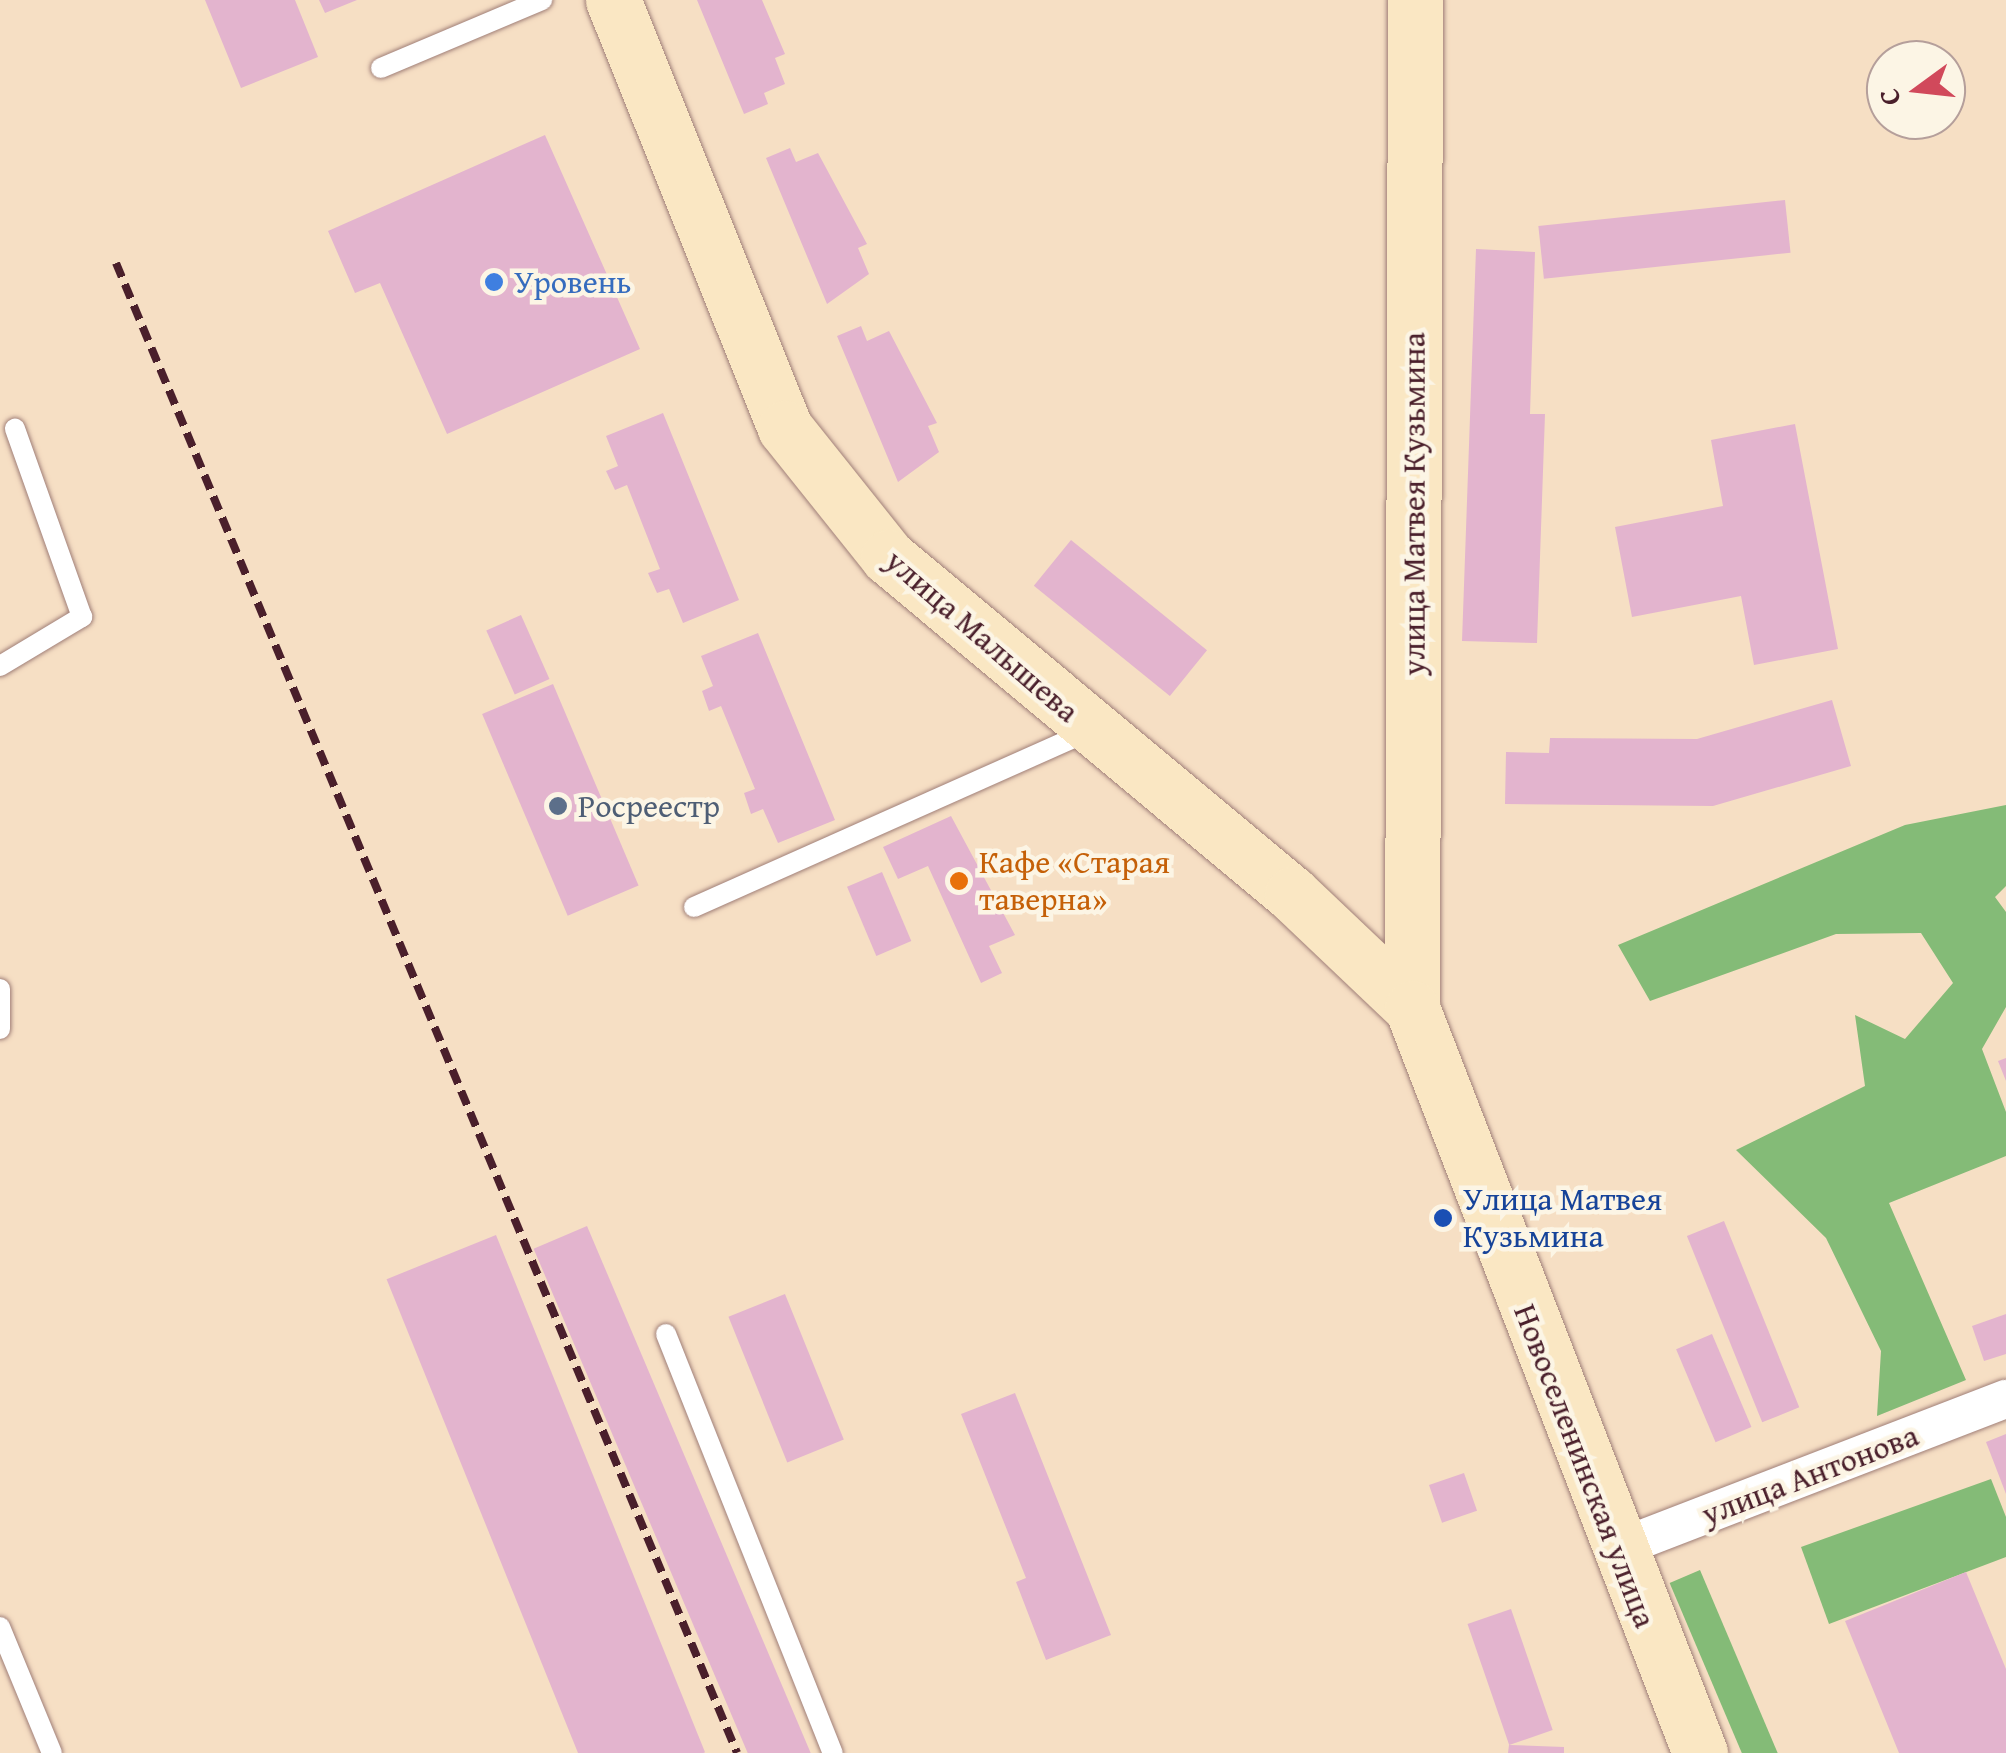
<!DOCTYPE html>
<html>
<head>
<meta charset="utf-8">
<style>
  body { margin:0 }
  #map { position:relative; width:2006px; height:1753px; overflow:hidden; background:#f6dfc4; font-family:"Gentium Book Plus",serif }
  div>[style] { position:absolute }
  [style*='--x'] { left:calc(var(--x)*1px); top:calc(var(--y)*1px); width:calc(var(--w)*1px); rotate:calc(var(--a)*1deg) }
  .forest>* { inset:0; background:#84bb77; transform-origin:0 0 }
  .building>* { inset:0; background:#e3b4ce; transform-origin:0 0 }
  .roads { filter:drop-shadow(0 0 2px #a07f78) drop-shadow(0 0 2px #a07f78) }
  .lane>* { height:20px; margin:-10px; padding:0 10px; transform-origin:10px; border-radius:10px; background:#fff }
  .street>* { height:38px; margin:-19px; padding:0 19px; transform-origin:19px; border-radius:19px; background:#fff }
  .secondary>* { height:55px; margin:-27.5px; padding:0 27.5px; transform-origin:27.5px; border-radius:27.5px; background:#fae7c3 }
  .rail>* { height:8px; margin-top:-4px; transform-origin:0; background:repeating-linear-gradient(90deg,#4a1f2b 0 15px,transparent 0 23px) }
  .dots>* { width:28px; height:28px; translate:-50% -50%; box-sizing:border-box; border:5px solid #fcf5e5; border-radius:50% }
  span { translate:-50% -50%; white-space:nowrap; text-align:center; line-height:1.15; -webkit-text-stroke:9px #fcf5e5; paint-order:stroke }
  .shop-label { font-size:32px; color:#366cbe }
  .left { translate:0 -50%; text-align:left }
  .street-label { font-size:32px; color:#4a1f2b }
  .service-label { font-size:32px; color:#4e5e75 }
  .food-label { font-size:32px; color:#c56008 }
  .transit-label { font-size:32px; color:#164399 }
  .north { position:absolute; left:1866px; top:40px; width:100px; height:100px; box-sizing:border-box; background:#fcf5e5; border:2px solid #b59f9b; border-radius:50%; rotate:255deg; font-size:28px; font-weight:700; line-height:40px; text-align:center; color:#4a1f2b }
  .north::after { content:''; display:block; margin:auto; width:35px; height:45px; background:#d1495b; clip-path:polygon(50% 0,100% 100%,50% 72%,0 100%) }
</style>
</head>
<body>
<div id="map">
  <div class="forest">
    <i style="clip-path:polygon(2006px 805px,2006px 886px,1995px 897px,2006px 912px,2006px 1007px,1982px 1049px,2006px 1112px,2006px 1156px,1889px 1203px,1966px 1380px,1877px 1416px,1881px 1351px,1826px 1238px,1736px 1150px,1865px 1086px,1855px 1015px,1905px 1039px,1953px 983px,1921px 933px,1836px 934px,1650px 1001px,1618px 945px,1905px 825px)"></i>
    <i style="clip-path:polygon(1991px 1479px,2006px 1517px,2006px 1557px,1829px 1624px,1801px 1547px)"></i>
    <i style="left:1700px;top:1570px;width:199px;height:33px;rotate:67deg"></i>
  </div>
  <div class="building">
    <i style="clip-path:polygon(205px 0,295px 0,318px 57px,241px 88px)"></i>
    <i style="clip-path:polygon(319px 0,357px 0,325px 13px)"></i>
    <i style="clip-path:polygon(697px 0,762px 0,785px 54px,775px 58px,785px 84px,764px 93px,768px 104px,744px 114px)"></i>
    <i style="clip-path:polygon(545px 135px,640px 349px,447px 434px,380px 283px,355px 293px,328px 231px)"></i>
    <i style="clip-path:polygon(790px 148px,796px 162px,818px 153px,867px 244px,858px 248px,869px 274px,827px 304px,766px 158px)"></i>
    <i style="left:1785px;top:200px;width:53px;height:248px;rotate:84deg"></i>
    <i style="clip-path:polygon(1476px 249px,1535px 252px,1530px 414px,1545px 414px,1537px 643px,1462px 641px)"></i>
    <i style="clip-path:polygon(861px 326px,867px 341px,889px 331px,937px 423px,928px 426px,939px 452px,898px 482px,837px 336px)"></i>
    <i style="clip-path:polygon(663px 413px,739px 600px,683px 623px,669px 589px,657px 593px,648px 573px,660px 569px,627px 485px,615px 490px,606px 471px,618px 466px,606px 436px)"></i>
    <i style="clip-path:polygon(1795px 424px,1838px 649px,1754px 665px,1741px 596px,1632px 617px,1615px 527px,1723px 506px,1711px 440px)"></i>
    <i style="left:1071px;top:540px;width:175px;height:59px;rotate:39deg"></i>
    <i style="left:521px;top:615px;width:70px;height:38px;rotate:66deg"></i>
    <i style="clip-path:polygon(758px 633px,835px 820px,778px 843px,763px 809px,751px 814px,744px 793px,755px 789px,721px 706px,709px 711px,702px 691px,713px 686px,701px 656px)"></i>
    <i style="left:553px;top:684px;width:219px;height:77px;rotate:67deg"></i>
    <i style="clip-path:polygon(1832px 700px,1851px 766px,1713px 806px,1505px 804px,1506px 752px,1549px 753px,1550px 738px,1697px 739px)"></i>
    <i style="clip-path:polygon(951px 816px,1015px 935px,989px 946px,1002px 973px,981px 983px,928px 866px,898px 879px,883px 847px)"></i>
    <i style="left:882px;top:872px;width:75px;height:38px;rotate:67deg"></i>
    <i style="clip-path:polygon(2006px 1058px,2006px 1081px,1998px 1061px)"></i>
    <i style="left:1724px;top:1221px;width:201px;height:40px;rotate:68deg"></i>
    <i style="left:587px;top:1226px;width:573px;height:58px;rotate:67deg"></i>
    <i style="left:496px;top:1235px;width:558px;height:118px;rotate:68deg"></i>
    <i style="left:785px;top:1294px;width:157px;height:61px;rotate:68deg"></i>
    <i style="clip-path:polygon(2006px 1314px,2006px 1354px,1984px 1361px,1972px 1326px)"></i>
    <i style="left:1712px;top:1334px;width:101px;height:39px;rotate:67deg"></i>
    <i style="clip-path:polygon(1015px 1393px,1111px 1635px,1046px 1660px,1016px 1582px,1026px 1578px,961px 1414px)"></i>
    <i style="clip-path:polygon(2006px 1434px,2006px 1494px,1986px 1442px)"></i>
    <i style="left:1464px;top:1473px;width:40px;height:37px;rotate:71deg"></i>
    <i style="clip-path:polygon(1966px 1572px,2006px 1669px,2006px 1753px,1899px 1753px,1845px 1621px)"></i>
    <i style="left:1511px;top:1609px;width:128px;height:46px;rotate:71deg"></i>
    <i style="clip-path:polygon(1509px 1745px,1564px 1747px,1564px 1753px,1508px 1753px)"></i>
  </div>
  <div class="roads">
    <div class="lane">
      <i style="--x:381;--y:68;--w:175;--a:-22.9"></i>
      <i style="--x:0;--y:666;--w:96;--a:-30.9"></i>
      <i style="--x:82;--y:617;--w:200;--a:-109.6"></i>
      <i style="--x:694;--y:907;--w:432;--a:-24"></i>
      <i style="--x:0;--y:989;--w:40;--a:90"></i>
      <i style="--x:666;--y:1334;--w:451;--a:68.3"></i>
      <i style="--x:0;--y:1627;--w:136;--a:67.6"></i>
    </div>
    <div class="street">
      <i style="--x:1614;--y:1550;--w:420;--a:-21.1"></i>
    </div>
    <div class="secondary">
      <i style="--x:613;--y:0;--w:461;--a:68.1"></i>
      <i style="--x:785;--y:428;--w:165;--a:51.4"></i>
      <i style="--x:888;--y:557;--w:526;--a:39.83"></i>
      <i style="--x:1292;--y:894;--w:166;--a:43.5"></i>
      <i style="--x:1415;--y:0;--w:1008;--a:90.17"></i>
      <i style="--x:1412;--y:1008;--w:799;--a:68.86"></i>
    </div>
  </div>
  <div class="rail">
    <i style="--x:116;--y:263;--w:1614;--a:67.37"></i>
  </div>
  <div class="dots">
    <i style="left:494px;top:282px;background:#3f7fe0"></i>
    <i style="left:558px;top:806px;background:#5c6f8a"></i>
    <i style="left:959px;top:881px;background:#e8710a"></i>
    <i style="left:1443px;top:1218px;background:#1a4fb4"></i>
  </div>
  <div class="shop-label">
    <span class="left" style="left:514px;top:282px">Уровень</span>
  </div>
  <div class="street-label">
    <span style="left:1414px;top:504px;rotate:-90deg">улица Матвея Кузьмина</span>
    <span style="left:982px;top:636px;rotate:41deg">улица Малышева</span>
    <span style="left:1585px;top:1466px;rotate:69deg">Новоселенинская улица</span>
    <span style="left:1810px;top:1475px;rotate:-21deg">улица Антонова</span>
  </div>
  <div class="service-label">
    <span class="left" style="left:578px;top:806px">Росреестр</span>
  </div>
  <div class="food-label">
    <span class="left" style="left:979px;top:881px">Кафе «Старая<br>таверна»</span>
  </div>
  <div class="transit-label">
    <span class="left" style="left:1463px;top:1218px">Улица Матвея<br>Кузьмина</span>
  </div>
  <div class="north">С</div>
</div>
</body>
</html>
